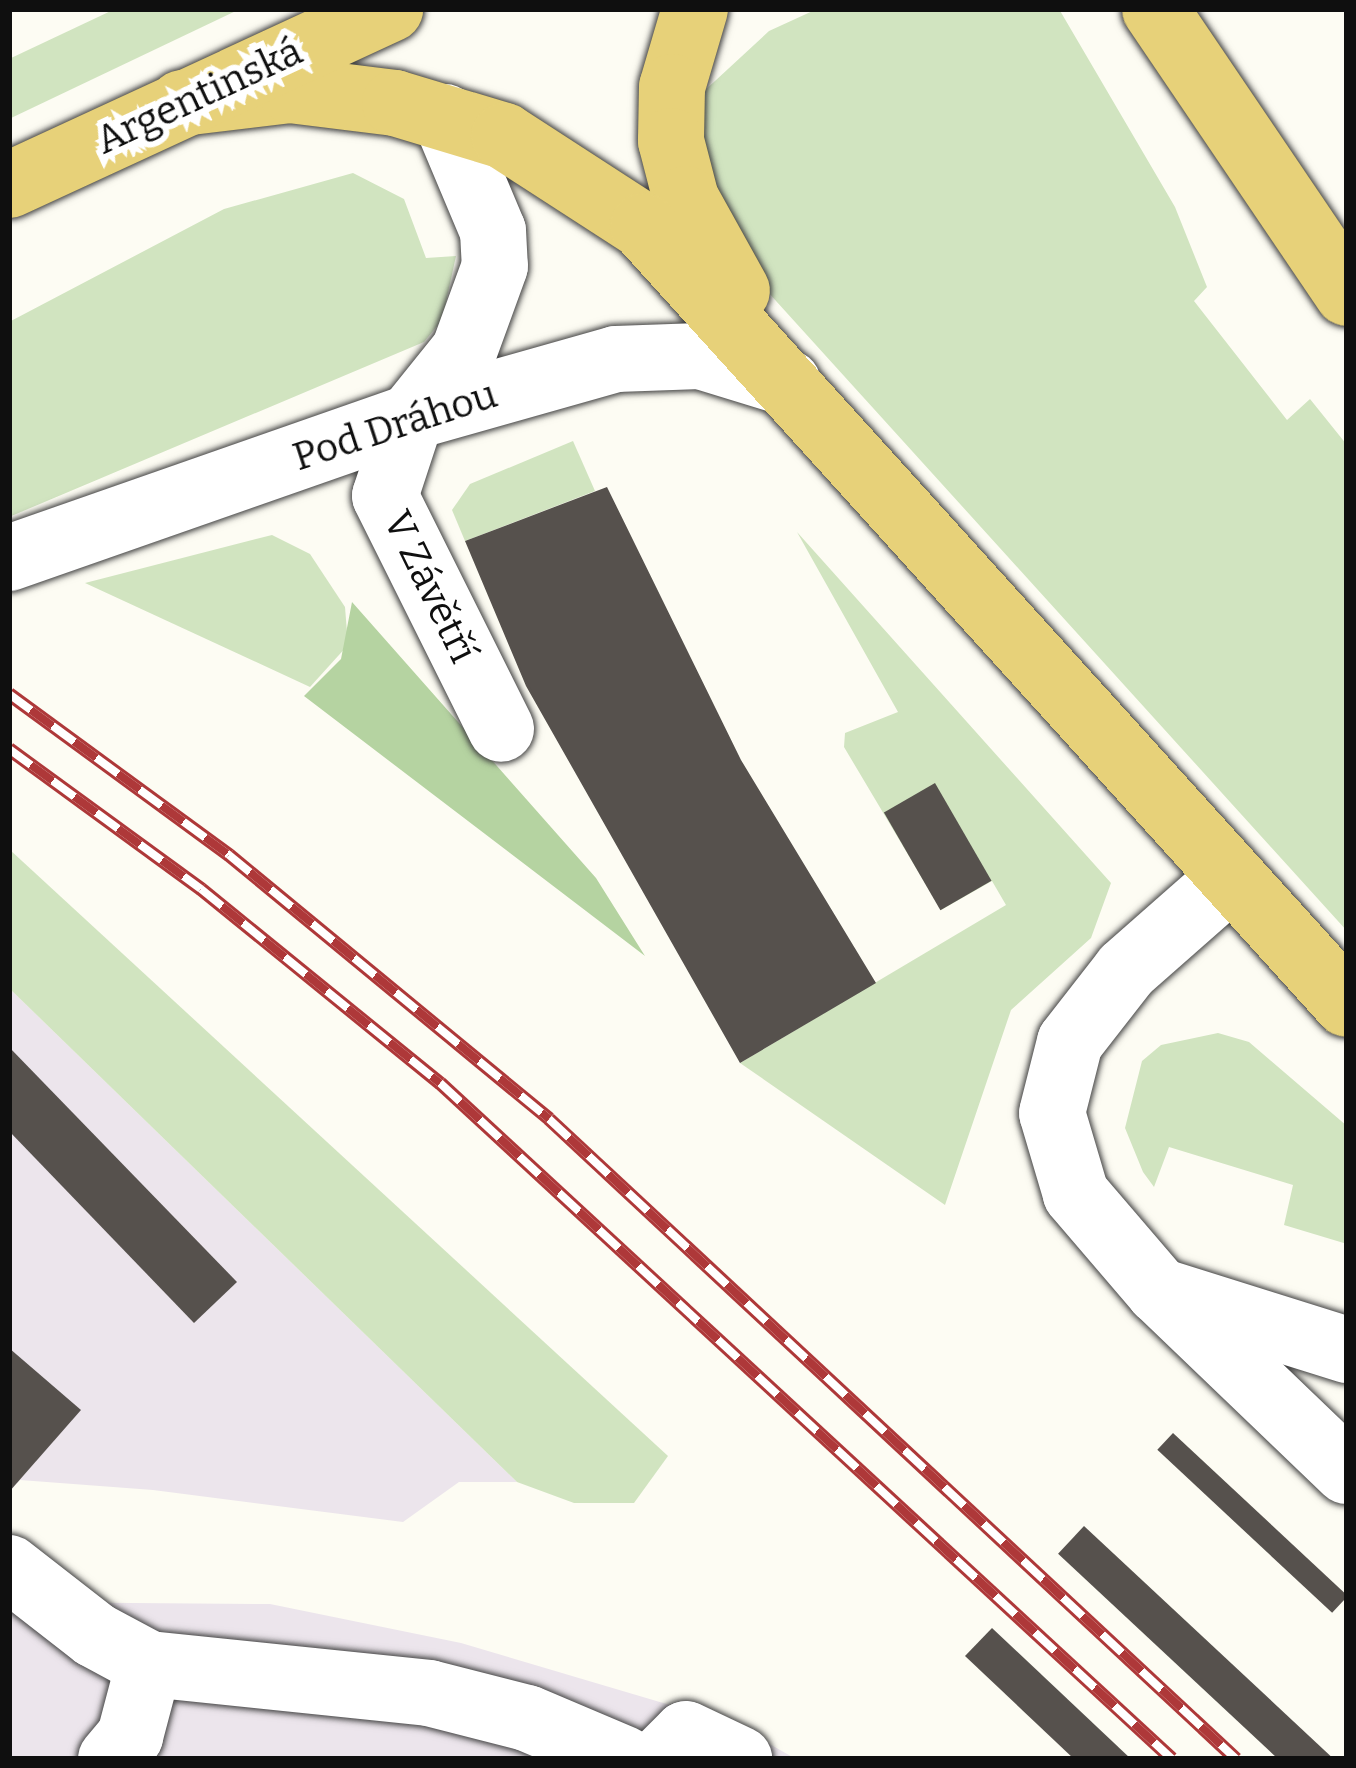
<!DOCTYPE html>
<html>
<head>
<meta charset="utf-8">
<style>
  body { margin:0 }
  #map { position:relative; width:1356px; height:1768px; overflow:hidden; background:#fdfcf3; font-family:Bitter,serif }
  div>[style] { position:absolute }
  [style*='--x'] { left:calc(var(--x)*1px); top:calc(var(--y)*1px); width:calc(var(--w)*1px); rotate:calc(var(--a)*1deg) }
  .industrial>* { inset:0; background:#ece5ec }
  .green>* { inset:0; background:#d1e4c0 }
  .forest>* { inset:0; background:#b5d3a1 }
  .building>* { inset:0; background:#56514d; transform-origin:0 0 }
  .roads { filter:drop-shadow(0 0 3px #424242) drop-shadow(0 0 3px #424242) }
  .minor>* { height:66px; margin:-33px; padding:0 33px; transform-origin:33px; border-radius:33px; background:#fff }
  .major>* { height:66px; margin:-33px; padding:0 33px; transform-origin:33px; border-radius:33px; background:#e7d179 }
  .rail>* { height:14px; margin-top:-7px; transform-origin:0; background:repeating-linear-gradient(90deg,#fff 0 27px,#ae3839 0 54px); box-sizing:border-box; border-block:3px solid #ae3839 }
  span { translate:-50% -50%; white-space:nowrap; text-align:center; line-height:1.15; -webkit-text-stroke:12px #fff; paint-order:stroke }
  .street-label { font-size:39px; color:#0f0f0f }
  .frame { position:absolute; inset:0; border:12px solid #0f0f0f; pointer-events:none }
</style>
</head>
<body>
<div id="map">
  <div class="industrial">
    <i style="clip-path:polygon(9px 988px,517px 1482px,459px 1482px,403px 1522px,153px 1490px,20px 1480px,9px 1492px)"></i>
    <i style="clip-path:polygon(9px 1602px,270px 1604px,461px 1643px,734px 1724px,796px 1759px,9px 1759px)"></i>
  </div>
  <div class="green">
    <i style="clip-path:polygon(115px 9px,240px 9px,9px 119px,9px 59px)"></i>
    <i style="clip-path:polygon(817px 9px,1059px 9px,1175px 207px,1207px 287px,1194px 301px,1287px 420px,1310px 399px,1347px 445px,1347px 931px,748px 270px,706px 180px,702px 93px,769px 31px)"></i>
    <i style="clip-path:polygon(353px 173px,404px 199px,426px 258px,456px 256px,442px 320px,424px 342px,9px 517px,9px 322px,224px 209px)"></i>
    <i style="clip-path:polygon(573px 441px,595px 491px,465px 541px,452px 510px,470px 484px)"></i>
    <i style="clip-path:polygon(797px 532px,1111px 883px,1091px 938px,1011px 1010px,945px 1205px,740px 1063px,1006px 905px,992px 881px,941px 910px,844px 747px,845px 733px,898px 712px)"></i>
    <i style="clip-path:polygon(272px 535px,310px 554px,345px 607px,348px 645px,310px 687px,85px 583px)"></i>
    <i style="clip-path:polygon(9px 849px,668px 1456px,634px 1503px,574px 1503px,517px 1482px,9px 988px)"></i>
    <i style="clip-path:polygon(1218px 1033px,1249px 1042px,1347px 1126px,1347px 1244px,1284px 1225px,1293px 1185px,1169px 1147px,1154px 1187px,1143px 1172px,1125px 1128px,1142px 1061px,1161px 1045px)"></i>
  </div>
  <div class="forest">
    <i style="clip-path:polygon(352px 602px,596px 878px,645px 956px,304px 696px,341px 659px)"></i>
  </div>
  <div class="building">
    <i style="clip-path:polygon(607px 487px,741px 760px,876px 983px,740px 1063px,526px 686px,465px 541px)"></i>
    <i style="left:935px;top:783px;width:113px;height:59px;rotate:60deg"></i>
    <i style="clip-path:polygon(9px 1047px,237px 1282px,194px 1323px,9px 1131px)"></i>
    <i style="clip-path:polygon(9px 1348px,81px 1410px,9px 1492px)"></i>
    <i style="left:1173px;top:1433px;width:239px;height:23px;rotate:43deg"></i>
    <i style="left:1084px;top:1526px;width:340px;height:38px;rotate:43deg"></i>
    <i style="clip-path:polygon(992px 1628px,1131px 1759px,1074px 1759px,965px 1656px)"></i>
  </div>
  <div class="roads">
    <div class="minor">
      <i style="--x:445;--y:117;--w:124;--a:67.2"></i>
      <i style="--x:493;--y:231;--w:35;--a:87"></i>
      <i style="--x:495;--y:266;--w:90;--a:110"></i>
      <i style="--x:464;--y:351;--w:85;--a:128.8"></i>
      <i style="--x:411;--y:417;--w:83;--a:108.2"></i>
      <i style="--x:385;--y:496;--w:260;--a:63.5"></i>
      <i style="--x:9;--y:558;--w:426;--a:-19.3"></i>
      <i style="--x:411;--y:417;--w:213;--a:-15.8"></i>
      <i style="--x:616;--y:359;--w:84;--a:-2"></i>
      <i style="--x:700;--y:356;--w:92;--a:17.1"></i>
      <i style="--x:1159;--y:1291;--w:128;--a:-130.6"></i>
      <i style="--x:1076;--y:1194;--w:84;--a:-106.5"></i>
      <i style="--x:1052;--y:1113;--w:73;--a:-75.8"></i>
      <i style="--x:1070;--y:1042;--w:91;--a:-52.1"></i>
      <i style="--x:1126;--y:970;--w:135;--a:-41.4"></i>
      <i style="--x:1347;--y:1350;--w:197;--a:-162.6"></i>
      <i style="--x:1159;--y:1291;--w:260;--a:43.8"></i>
      <i style="--x:9;--y:1568;--w:109;--a:37.9"></i>
      <i style="--x:95;--y:1635;--w:61;--a:28.2"></i>
      <i style="--x:149;--y:1664;--w:281;--a:5.9"></i>
      <i style="--x:429;--y:1693;--w:101;--a:14.3"></i>
      <i style="--x:527;--y:1718;--w:105;--a:22.9"></i>
      <i style="--x:111;--y:1759;--w:30;--a:-50"></i>
      <i style="--x:130;--y:1736;--w:74;--a:-75.2"></i>
      <i style="--x:661;--y:1759;--w:35;--a:-45"></i>
      <i style="--x:686;--y:1734;--w:59;--a:25.3"></i>
    </div>
    <div class="major">
      <i style="--x:695;--y:9;--w:81;--a:106.4"></i>
      <i style="--x:672;--y:87;--w:54;--a:91.1"></i>
      <i style="--x:671;--y:141;--w:60;--a:75.5"></i>
      <i style="--x:686;--y:199;--w:105;--a:61"></i>
      <i style="--x:1155;--y:9;--w:343;--a:55.9"></i>
      <i style="--x:182;--y:103;--w:109;--a:-6.9"></i>
      <i style="--x:290;--y:90;--w:106;--a:7.1"></i>
      <i style="--x:395;--y:103;--w:114;--a:16.8"></i>
      <i style="--x:504;--y:136;--w:166;--a:32.9"></i>
      <i style="--x:643;--y:226;--w:1049;--a:47.86"></i>
      <i style="--x:9;--y:185;--w:420;--a:-24.8"></i>
    </div>
  </div>
  <div class="rail">
    <i style="--x:9;--y:694;--w:273;--a:36.2"></i>
    <i style="--x:229;--y:855;--w:415;--a:39.5"></i>
    <i style="--x:549;--y:1119;--w:939;--a:42.97"></i>
    <i style="--x:9;--y:749;--w:238;--a:36.1"></i>
    <i style="--x:201;--y:889;--w:308;--a:39.1"></i>
    <i style="--x:440;--y:1083;--w:996;--a:42.72"></i>
  </div>
  <div class="street-label">
    <span style="left:199px;top:96px;rotate:-25deg">Argentinská</span>
    <span style="left:395px;top:426px;rotate:-18deg">Pod Dráhou</span>
    <span style="left:430px;top:587px;rotate:64deg">V Závětří</span>
  </div>
  <div class="frame"></div>
</div>
</body>
</html>
